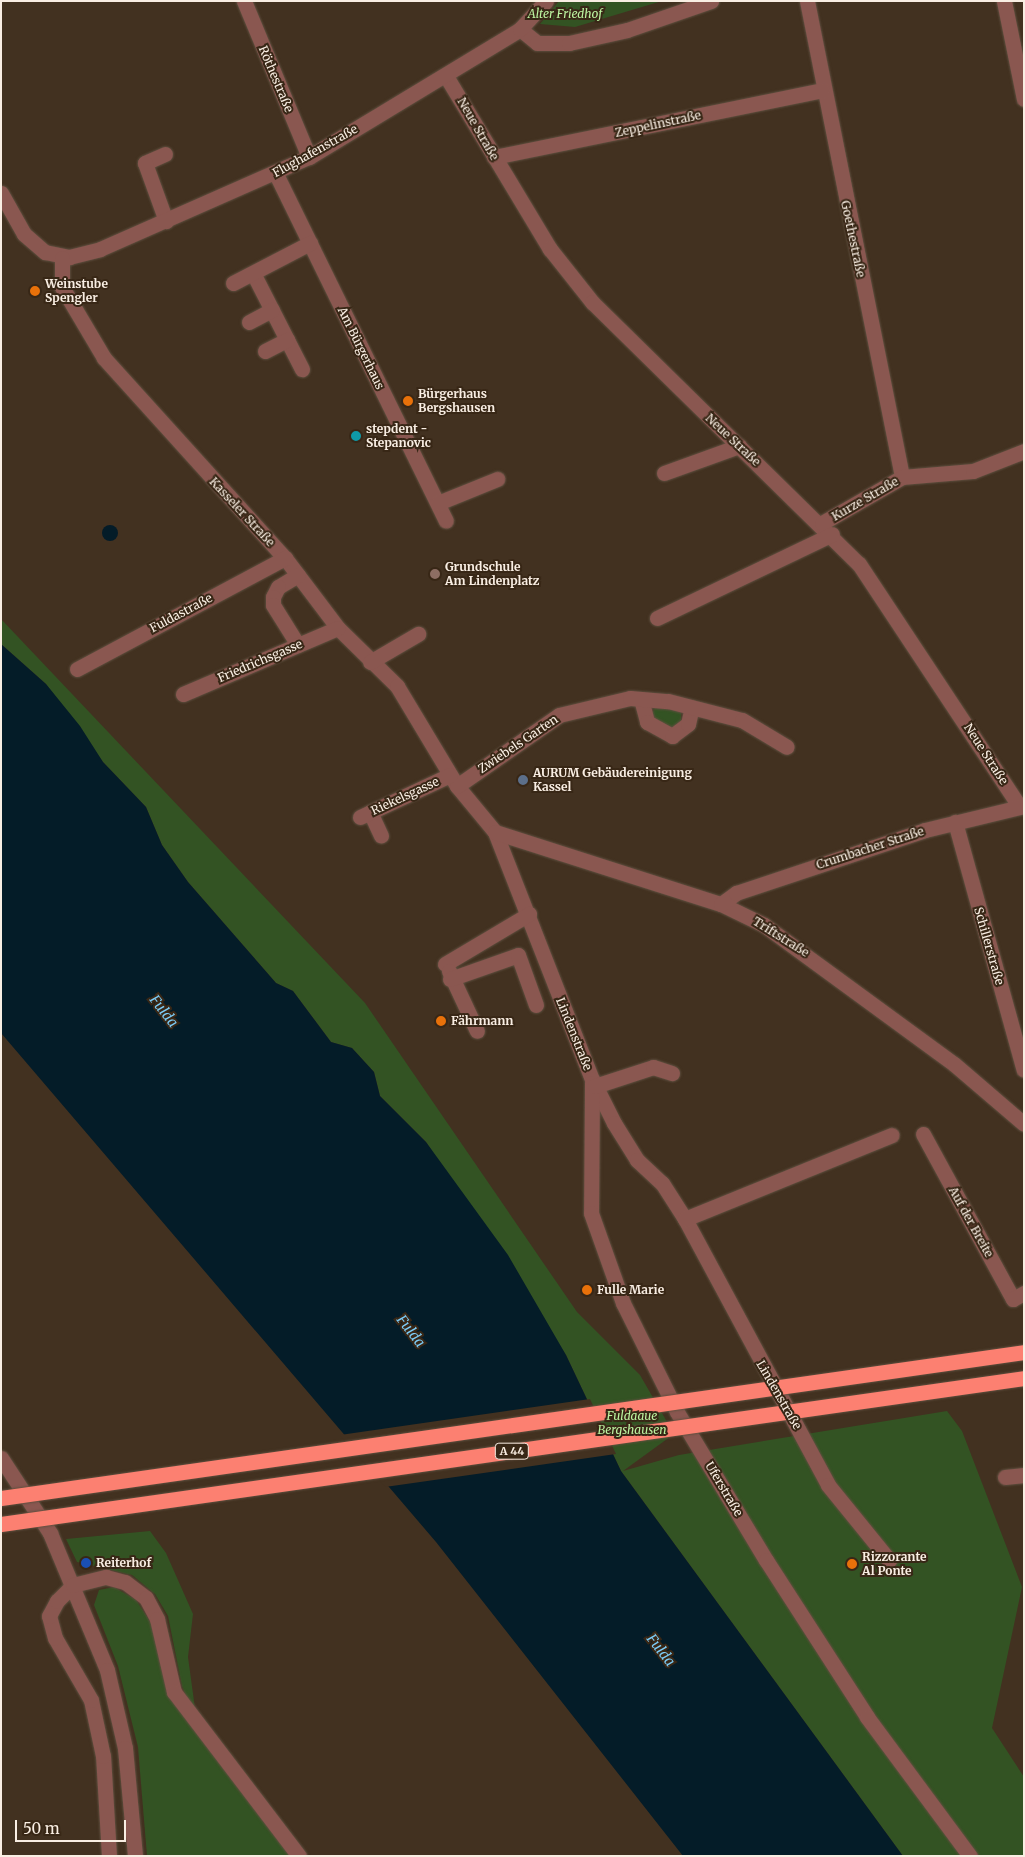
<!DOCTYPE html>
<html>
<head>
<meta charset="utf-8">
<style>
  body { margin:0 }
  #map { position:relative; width:1025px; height:1857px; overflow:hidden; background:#423120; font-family:Merriweather,serif }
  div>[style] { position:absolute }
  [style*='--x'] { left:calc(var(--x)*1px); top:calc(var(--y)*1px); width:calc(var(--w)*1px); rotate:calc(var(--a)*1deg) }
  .green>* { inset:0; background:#335323 }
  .water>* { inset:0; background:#041c28 }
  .round { border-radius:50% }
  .pier>* { inset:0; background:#423120 }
  .roads { filter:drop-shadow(0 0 1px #5f4f3f) drop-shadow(0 0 1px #5f4f3f) }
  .minor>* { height:15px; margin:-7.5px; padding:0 7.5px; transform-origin:7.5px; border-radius:7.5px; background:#8a5750 }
  .bridges { filter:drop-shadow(0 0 1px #5f4f3f) drop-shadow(0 0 1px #5f4f3f) }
  .highway-bridge>* { height:15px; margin:-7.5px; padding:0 7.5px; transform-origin:7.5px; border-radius:7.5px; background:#fc8071 }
  .dots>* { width:14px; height:14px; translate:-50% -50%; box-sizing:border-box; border:2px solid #382716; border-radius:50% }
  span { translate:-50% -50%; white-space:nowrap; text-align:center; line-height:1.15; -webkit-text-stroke:4px #382716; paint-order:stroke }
  .shield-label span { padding:1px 4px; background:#382716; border:1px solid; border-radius:4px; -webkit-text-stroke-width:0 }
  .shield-label { font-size:11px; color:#f9eee3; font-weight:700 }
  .park-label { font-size:12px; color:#bcf4a0; font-style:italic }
  .street-label { font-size:12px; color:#f9eee3 }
  .poi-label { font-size:12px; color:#f9eee3; font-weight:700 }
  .left { translate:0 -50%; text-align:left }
  .water-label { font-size:14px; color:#7cccf7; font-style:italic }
  .frame { position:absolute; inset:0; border:2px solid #f9eee3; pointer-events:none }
  .scale { position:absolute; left:15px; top:1820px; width:111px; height:22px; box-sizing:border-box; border:2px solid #f9eee3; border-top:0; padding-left:6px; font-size:15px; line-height:18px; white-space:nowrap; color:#f9eee3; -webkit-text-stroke:4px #382716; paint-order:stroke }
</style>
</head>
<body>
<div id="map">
  <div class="green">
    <i style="clip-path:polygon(559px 1px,662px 1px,575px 27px,540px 24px)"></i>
    <i style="clip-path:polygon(1px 619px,365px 1003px,577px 1312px,640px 1375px,674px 1434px,623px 1471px,679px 1455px,947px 1411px,962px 1431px,1022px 1587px,992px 1728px,1024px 1777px,1024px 1856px,903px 1856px,621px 1471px,566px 1355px,426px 1142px,380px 1096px,374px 1072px,352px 1048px,331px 1042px,293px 991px,276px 983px,188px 882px,162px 845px,146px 807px,103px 762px,46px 684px,1px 644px)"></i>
    <i style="clip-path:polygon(656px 704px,681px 711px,681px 723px,672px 728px,651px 717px)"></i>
    <i style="clip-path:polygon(150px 1531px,166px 1553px,193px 1614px,188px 1657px,197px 1723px,299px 1856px,147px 1856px,138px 1747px,118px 1666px,94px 1605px,99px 1590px,114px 1587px,136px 1600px,151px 1623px,169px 1691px,196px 1721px,182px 1686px,168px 1616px,155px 1594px,132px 1575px,77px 1562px,66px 1539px)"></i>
  </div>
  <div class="water">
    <i class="round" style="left:102px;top:525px;width:16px;height:16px"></i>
    <i style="clip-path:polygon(1px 644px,46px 684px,80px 726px,103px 762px,146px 807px,162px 845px,188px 882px,276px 983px,293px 991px,331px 1042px,352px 1048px,374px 1072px,380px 1096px,426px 1142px,508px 1255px,566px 1355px,621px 1471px,903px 1856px,683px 1856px,436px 1542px,1px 1033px)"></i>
  </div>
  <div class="pier">
    <i style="clip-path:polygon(590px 1399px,616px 1454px,385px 1487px,340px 1435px)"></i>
  </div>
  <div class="roads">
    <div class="minor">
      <i style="--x:244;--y:1;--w:169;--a:67.4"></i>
      <i style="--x:807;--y:1;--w:485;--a:78.7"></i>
      <i style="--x:1004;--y:1;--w:100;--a:78.5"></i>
      <i style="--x:520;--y:29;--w:22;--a:39"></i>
      <i style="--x:537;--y:43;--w:32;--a:0"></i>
      <i style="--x:569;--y:43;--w:59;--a:-12.6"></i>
      <i style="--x:627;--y:30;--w:89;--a:-19"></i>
      <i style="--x:446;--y:76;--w:202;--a:59"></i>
      <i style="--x:550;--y:249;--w:68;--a:51.6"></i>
      <i style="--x:592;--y:302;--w:374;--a:44.5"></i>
      <i style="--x:859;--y:564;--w:290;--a:56.5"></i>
      <i style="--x:165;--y:154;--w:22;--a:156"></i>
      <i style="--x:145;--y:163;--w:62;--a:70.1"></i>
      <i style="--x:494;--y:157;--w:335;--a:-11.5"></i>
      <i style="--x:276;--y:174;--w:386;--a:63.9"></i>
      <i style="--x:1;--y:193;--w:47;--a:60.7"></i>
      <i style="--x:24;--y:234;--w:28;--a:41"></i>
      <i style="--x:45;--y:252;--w:25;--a:12"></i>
      <i style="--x:69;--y:257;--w:32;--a:-14"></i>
      <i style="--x:100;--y:249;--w:228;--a:-23.8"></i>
      <i style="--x:309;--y:157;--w:247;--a:-31.2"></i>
      <i style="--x:520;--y:29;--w:38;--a:-47"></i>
      <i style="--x:62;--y:258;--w:29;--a:90"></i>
      <i style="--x:62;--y:287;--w:82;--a:59.4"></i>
      <i style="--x:104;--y:358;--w:270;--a:47.9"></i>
      <i style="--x:285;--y:558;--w:88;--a:52.9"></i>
      <i style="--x:338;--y:628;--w:83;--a:44.5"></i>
      <i style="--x:397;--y:686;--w:117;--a:59"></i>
      <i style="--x:457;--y:786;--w:60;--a:50.4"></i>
      <i style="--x:495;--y:832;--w:265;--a:68.6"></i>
      <i style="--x:592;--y:1079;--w:49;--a:63.4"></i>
      <i style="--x:614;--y:1123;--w:44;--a:58.1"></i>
      <i style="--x:637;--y:1160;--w:34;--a:43"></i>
      <i style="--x:662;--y:1183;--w:43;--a:57.4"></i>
      <i style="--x:685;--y:1219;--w:302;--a:61.7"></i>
      <i style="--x:828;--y:1485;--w:97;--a:50.9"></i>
      <i style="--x:253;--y:273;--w:108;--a:63"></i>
      <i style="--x:233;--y:283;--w:87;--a:-27.5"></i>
      <i style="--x:249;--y:322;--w:26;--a:-28"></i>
      <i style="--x:265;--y:351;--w:25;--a:-27"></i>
      <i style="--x:664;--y:473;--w:80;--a:-19.8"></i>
      <i style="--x:438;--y:503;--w:64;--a:-22.1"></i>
      <i style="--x:822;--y:523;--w:92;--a:-29.9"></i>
      <i style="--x:902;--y:477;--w:71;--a:-4.8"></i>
      <i style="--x:973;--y:471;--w:55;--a:-21.4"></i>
      <i style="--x:298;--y:575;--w:23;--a:149"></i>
      <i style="--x:278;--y:587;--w:11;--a:117"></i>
      <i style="--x:273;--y:597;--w:8;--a:90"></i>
      <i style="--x:273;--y:605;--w:47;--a:58"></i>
      <i style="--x:657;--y:618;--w:194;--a:-25.6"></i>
      <i style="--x:370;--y:662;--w:56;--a:-30.3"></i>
      <i style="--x:77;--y:669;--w:236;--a:-28.1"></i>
      <i style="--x:183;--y:694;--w:168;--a:-23.1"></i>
      <i style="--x:641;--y:699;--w:24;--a:75"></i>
      <i style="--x:647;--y:722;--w:29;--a:29"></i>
      <i style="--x:672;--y:736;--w:20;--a:-37"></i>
      <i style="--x:688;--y:724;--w:17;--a:-77"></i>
      <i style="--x:457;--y:786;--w:124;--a:-34.8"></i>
      <i style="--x:559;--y:715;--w:73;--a:-13.5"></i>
      <i style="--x:630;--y:698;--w:38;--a:5"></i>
      <i style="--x:668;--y:701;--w:76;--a:14.4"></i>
      <i style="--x:742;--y:720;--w:52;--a:31"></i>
      <i style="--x:370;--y:812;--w:26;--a:65"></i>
      <i style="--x:360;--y:817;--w:99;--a:-25"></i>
      <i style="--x:955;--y:822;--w:257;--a:74.5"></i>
      <i style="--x:495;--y:832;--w:237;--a:17.7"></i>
      <i style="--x:721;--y:904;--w:48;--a:26"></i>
      <i style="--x:764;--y:925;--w:235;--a:36.2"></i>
      <i style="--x:954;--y:1064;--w:92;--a:40.6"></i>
      <i style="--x:721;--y:904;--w:19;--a:-36"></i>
      <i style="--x:736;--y:893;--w:199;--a:-18.4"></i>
      <i style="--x:925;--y:830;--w:102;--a:-13.6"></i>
      <i style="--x:445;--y:964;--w:98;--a:-30.8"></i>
      <i style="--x:449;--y:971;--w:66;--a:65"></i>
      <i style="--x:450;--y:979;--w:72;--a:-19.4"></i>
      <i style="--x:518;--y:955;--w:53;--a:70.2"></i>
      <i style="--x:592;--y:1083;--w:130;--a:90.4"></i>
      <i style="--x:591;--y:1213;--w:96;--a:70.4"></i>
      <i style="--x:623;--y:1303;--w:122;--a:63.6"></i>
      <i style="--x:677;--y:1412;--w:173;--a:59"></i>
      <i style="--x:766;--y:1560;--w:187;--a:57.2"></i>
      <i style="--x:867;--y:1717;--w:173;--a:53.5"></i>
      <i style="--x:595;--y:1086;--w:61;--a:-18.1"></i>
      <i style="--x:653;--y:1067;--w:20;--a:18"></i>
      <i style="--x:923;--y:1134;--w:188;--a:61.4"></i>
      <i style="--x:1013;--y:1299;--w:13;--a:-29"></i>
      <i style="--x:685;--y:1219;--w:223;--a:-22.1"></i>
      <i style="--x:1;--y:1458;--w:90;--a:56.8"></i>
      <i style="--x:50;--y:1533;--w:148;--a:67.4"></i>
      <i style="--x:107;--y:1670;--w:80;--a:77"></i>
      <i style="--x:125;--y:1748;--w:108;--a:84.7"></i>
      <i style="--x:1005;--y:1477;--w:19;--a:-6"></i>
      <i style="--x:109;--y:1856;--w:100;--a:-93.4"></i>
      <i style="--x:103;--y:1756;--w:57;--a:-102.1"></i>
      <i style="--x:91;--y:1700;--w:72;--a:-120.1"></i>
      <i style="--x:55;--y:1638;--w:23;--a:-105"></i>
      <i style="--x:49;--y:1616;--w:17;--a:-62"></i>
      <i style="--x:57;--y:1601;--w:23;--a:-45"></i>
      <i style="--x:73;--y:1585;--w:34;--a:-14"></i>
      <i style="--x:106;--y:1577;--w:20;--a:15"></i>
      <i style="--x:125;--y:1582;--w:26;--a:37"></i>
      <i style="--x:146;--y:1598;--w:24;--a:62"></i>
      <i style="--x:157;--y:1619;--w:75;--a:76.9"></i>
      <i style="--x:174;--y:1692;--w:206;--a:52.7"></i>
    </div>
  </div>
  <div class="bridges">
    <div class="highway-bridge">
      <i style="--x:1;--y:1498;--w:1033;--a:-8.12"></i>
      <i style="--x:1;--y:1524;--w:1033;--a:-8.12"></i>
    </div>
  </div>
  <div class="dots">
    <i style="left:35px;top:291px;background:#e8710a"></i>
    <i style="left:408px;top:401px;background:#e8710a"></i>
    <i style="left:356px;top:436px;background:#0f9aa8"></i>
    <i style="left:435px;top:574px;background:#8d6e63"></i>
    <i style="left:523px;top:780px;background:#5c6f8a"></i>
    <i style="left:441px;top:1021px;background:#e8710a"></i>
    <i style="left:587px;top:1290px;background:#e8710a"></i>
    <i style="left:86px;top:1563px;background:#1a4fb4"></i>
    <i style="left:852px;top:1564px;background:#e8710a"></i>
  </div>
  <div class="shield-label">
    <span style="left:512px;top:1451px">A 44</span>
  </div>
  <div class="park-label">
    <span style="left:565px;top:14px">Alter Friedhof</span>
    <span style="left:632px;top:1423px">Fuldaaue<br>Bergshausen</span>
  </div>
  <div class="street-label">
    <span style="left:276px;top:79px;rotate:67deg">Röthestraße</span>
    <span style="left:658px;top:124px;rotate:-12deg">Zeppelinstraße</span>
    <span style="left:478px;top:129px;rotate:60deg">Neue Straße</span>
    <span style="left:315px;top:151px;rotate:-29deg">Flughafenstraße</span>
    <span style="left:853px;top:239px;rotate:78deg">Goethestraße</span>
    <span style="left:361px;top:348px;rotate:64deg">Am Bürgerhaus</span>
    <span style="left:733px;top:440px;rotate:43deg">Neue Straße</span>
    <span style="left:865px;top:499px;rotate:-30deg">Kurze Straße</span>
    <span style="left:242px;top:512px;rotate:47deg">Kasseler Straße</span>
    <span style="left:181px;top:613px;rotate:-28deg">Fuldastraße</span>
    <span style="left:260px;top:661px;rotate:-23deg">Friedrichsgasse</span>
    <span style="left:518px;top:744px;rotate:-34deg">Zwiebels Garten</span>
    <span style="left:986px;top:754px;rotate:57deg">Neue Straße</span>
    <span style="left:405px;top:796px;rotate:-25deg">Riekelsgasse</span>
    <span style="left:870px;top:848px;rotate:-18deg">Crumbacher Straße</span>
    <span style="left:781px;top:937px;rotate:32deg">Triftstraße</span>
    <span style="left:989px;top:946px;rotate:74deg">Schillerstraße</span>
    <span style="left:574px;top:1034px;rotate:68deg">Lindenstraße</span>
    <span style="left:971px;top:1222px;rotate:61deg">Auf der Breite</span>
    <span style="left:779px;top:1395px;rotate:60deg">Lindenstraße</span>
    <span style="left:724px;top:1489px;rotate:59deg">Uferstraße</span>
  </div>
  <div class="poi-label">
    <span class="left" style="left:45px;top:291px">Weinstube<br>Spengler</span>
    <span class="left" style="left:418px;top:401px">Bürgerhaus<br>Bergshausen</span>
    <span class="left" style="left:366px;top:436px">stepdent -<br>Stepanovic</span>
    <span class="left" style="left:445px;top:574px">Grundschule<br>Am Lindenplatz</span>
    <span class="left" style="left:533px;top:780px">AURUM Gebäudereinigung<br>Kassel</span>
    <span class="left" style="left:451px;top:1021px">Fährmann</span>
    <span class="left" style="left:597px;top:1290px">Fulle Marie</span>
    <span class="left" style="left:862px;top:1564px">Rizzorante<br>Al Ponte</span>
    <span class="left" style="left:96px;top:1563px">Reiterhof</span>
  </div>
  <div class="water-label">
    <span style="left:164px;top:1011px;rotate:52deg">Fulda</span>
    <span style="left:411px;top:1331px;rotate:52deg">Fulda</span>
    <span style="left:661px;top:1650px;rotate:52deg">Fulda</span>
  </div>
  <div class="frame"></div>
  <div class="scale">50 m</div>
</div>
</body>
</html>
